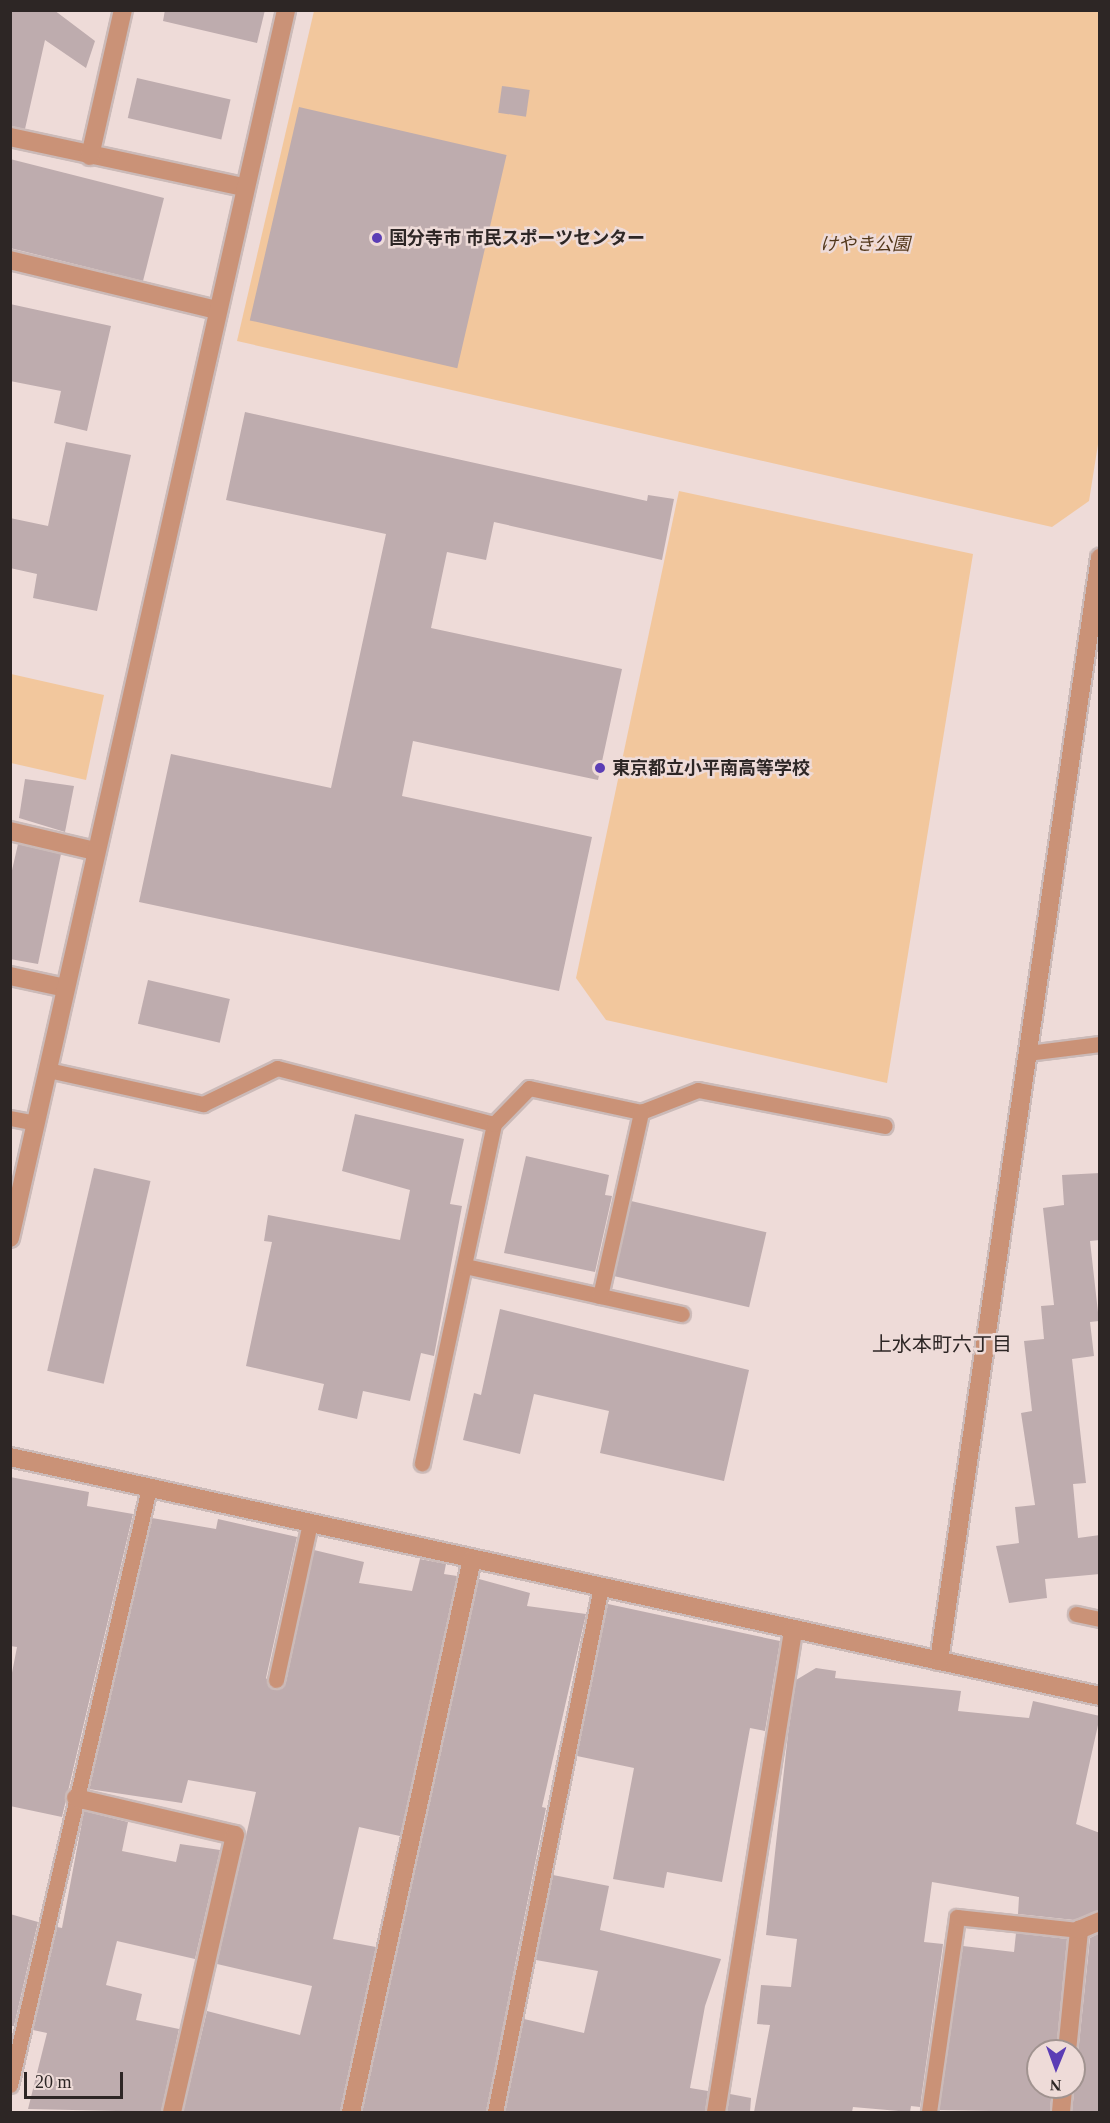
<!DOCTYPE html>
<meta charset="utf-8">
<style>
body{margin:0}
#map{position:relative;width:1110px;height:2123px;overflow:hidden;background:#eedbd8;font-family:"Times New Roman","Noto Sans JP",serif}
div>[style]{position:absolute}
.green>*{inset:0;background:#f2c79d}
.building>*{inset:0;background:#beacae;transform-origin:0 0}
.roads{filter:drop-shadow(2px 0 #cbbab8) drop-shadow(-2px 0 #cbbab8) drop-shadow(0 2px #cbbab8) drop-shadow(0 -2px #cbbab8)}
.lane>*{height:15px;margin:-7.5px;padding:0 7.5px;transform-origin:7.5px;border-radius:7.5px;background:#ca9277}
.street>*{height:18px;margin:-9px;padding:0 9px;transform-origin:9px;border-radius:9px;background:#ca9277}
.dots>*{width:16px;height:16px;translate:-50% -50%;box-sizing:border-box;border:3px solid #eedbd8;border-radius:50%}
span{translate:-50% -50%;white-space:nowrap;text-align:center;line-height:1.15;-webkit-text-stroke:5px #eedbd8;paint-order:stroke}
.poi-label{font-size:18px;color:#2d2625;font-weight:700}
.left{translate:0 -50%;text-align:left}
.park-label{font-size:18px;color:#52371a;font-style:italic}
.neighbourhood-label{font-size:20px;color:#2d2625}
.frame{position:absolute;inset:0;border:12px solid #2d2625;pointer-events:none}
.north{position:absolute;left:1026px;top:2039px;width:60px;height:60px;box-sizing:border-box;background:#eedbd8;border:2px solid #a19390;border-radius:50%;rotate:181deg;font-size:16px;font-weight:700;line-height:24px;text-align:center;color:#2d2625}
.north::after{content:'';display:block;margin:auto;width:21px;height:27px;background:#5b3db5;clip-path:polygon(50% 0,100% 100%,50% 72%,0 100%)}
.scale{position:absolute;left:24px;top:2072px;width:99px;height:27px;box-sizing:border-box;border:3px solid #2d2625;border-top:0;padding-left:8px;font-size:18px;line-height:21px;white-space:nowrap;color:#2d2625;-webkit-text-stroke:4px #eedbd8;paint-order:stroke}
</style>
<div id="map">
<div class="green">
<i style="clip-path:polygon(314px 11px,1099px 11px,1099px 438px,1089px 501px,1052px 527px,237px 341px)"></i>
<i style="clip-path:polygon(679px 491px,973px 554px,887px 1083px,606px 1020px,576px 978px)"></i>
<i style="clip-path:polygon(11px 674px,104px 695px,86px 780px,11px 763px)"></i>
</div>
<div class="building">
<i style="clip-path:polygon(10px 10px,54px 10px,95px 41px,86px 68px,45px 40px,25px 129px,10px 126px)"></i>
<i style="clip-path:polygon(165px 10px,265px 10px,257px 43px,163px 21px)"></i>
<i style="left:137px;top:78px;width:96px;height:41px;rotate:13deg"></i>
<i style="left:502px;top:86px;width:28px;height:27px;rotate:8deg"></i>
<i style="left:299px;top:107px;width:213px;height:219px;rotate:13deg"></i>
<i style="clip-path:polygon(10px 159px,164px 198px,143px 281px,10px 248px)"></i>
<i style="clip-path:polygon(10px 304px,111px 326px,87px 431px,54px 423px,61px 391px,10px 381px)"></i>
<i style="clip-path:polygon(245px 412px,647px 501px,648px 495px,674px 499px,662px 560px,494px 522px,486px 560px,447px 552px,431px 628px,622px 669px,598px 780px,413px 741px,402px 796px,592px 837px,559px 991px,139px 902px,171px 754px,331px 788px,386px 534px,226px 500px)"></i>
<i style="clip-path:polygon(66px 442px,131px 455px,97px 611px,33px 598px,37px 574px,10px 568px,10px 518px,48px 526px)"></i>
<i style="clip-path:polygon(25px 779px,74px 786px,65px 832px,19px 818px)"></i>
<i style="clip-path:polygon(18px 844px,61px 854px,38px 964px,10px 959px,10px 879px)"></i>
<i style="left:148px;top:980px;width:84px;height:45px;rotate:13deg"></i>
<i style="clip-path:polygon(355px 1114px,464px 1139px,450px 1204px,462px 1206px,434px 1356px,421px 1353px,410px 1401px,363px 1391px,357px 1419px,318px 1410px,324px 1384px,246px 1366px,272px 1242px,264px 1241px,268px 1215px,400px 1240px,410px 1190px,342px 1171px)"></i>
<i style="clip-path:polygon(526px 1156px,609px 1175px,605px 1195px,612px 1196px,595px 1272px,504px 1253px)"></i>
<i style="left:94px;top:1168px;width:58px;height:208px;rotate:13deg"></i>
<i style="clip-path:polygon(1100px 1173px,1100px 1240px,1090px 1241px,1099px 1321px,1090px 1322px,1094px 1356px,1072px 1359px,1086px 1483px,1073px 1484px,1078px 1538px,1100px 1535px,1100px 1574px,1045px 1579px,1047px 1598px,1009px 1603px,996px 1546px,1019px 1543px,1015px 1507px,1035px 1505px,1021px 1413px,1032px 1411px,1024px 1341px,1044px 1339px,1041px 1306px,1054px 1305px,1043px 1208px,1064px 1205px,1062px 1175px)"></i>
<i style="left:631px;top:1201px;width:139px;height:77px;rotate:13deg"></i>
<i style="clip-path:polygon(500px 1309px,749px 1370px,724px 1481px,600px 1453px,609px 1411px,534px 1394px,520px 1454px,463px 1440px,474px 1393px,481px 1395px)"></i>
<i style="clip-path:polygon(10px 1477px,89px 1492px,87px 1506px,133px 1514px,62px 1817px,10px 1806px,10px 1683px,17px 1647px,10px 1646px)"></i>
<i style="clip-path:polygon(152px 1518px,216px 1529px,218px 1519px,297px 1537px,266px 1678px,275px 1690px,286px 1682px,314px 1550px,364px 1562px,359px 1583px,412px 1591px,420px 1559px,446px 1564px,444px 1574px,457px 1576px,400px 1836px,359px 1827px,333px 1939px,376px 1947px,340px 2112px,183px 2112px,207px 2011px,300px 2035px,312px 1986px,217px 1964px,256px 1792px,188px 1780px,182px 1803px,89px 1789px)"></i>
<i style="clip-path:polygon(479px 1579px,530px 1593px,527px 1606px,586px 1614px,542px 1807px,546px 1808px,486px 2112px,362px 2112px)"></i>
<i style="clip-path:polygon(608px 1604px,780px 1641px,765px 1731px,750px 1728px,722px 1882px,667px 1872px,664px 1888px,613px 1879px,634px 1768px,577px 1756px)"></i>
<i style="clip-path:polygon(816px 1668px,836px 1671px,835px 1678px,961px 1691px,958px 1711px,1029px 1718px,1033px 1701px,1100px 1716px,1076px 1824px,1100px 1833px,1100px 1910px,1074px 1920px,1018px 1914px,1019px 1897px,932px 1882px,924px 1942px,943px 1944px,920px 2107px,911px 2106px,910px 2112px,853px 2107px,852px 2112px,754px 2112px,770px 2025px,757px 2024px,761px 1985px,791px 1987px,797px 1939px,766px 1935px,788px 1734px,796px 1680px)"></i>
<i style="clip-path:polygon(84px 1811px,128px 1822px,122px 1851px,176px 1862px,180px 1844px,220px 1850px,195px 1959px,117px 1941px,106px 1985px,142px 1994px,136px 2020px,179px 2029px,161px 2112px,28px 2109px,47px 2033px,33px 2030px,57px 1927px,62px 1928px)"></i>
<i style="clip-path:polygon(553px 1875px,609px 1886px,600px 1930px,721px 1959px,705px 2006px,690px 2088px,708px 2091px,705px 2112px,505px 2112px,524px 2019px,584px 2033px,598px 1971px,536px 1960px)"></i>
<i style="clip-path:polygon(10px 1914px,38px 1922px,14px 2026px,10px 2026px)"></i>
<i style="clip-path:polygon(1016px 1933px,1067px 1939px,1056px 2051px,1038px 2051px,1038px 2087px,1052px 2087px,1050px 2112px,939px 2110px,963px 1946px,1014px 1952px)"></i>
<i style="clip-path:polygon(1100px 1933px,1100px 2112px,1072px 2112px,1090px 1938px)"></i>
<i style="clip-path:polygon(730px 2094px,751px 2098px,750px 2112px,727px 2112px)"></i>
</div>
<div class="roads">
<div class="lane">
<i style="left:1028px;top:1053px;width:73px;rotate:-7.1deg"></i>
<i style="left:48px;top:1070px;width:159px;rotate:12.4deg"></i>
<i style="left:203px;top:1104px;width:82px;rotate:-25.9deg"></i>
<i style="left:277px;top:1068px;width:224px;rotate:14.5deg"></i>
<i style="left:494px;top:1124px;width:347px;rotate:102deg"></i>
<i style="left:10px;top:1118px;width:26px;rotate:11deg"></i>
<i style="left:494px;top:1124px;width:50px;rotate:-45.8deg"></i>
<i style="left:529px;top:1088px;width:115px;rotate:12.1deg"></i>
<i style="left:641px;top:1112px;width:61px;rotate:-21.1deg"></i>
<i style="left:698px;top:1090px;width:190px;rotate:10.9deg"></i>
<i style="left:465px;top:1266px;width:222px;rotate:12.5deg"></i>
<i style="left:600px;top:1296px;width:189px;rotate:-77.4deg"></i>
<i style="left:1076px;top:1614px;width:25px;rotate:12deg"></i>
<i style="left:276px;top:1680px;width:161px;rotate:-77.8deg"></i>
<i style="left:10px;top:2085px;width:613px;rotate:-76.89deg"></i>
<i style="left:495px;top:2112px;width:536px;rotate:-78.59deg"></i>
<i style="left:929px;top:2112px;width:197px;rotate:-81.8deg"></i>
<i style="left:957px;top:1917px;width:123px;rotate:6.1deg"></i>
</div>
<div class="street">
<i style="left:10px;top:137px;width:239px;rotate:12.1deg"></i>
<i style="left:90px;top:156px;width:150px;rotate:-77.3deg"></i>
<i style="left:10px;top:260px;width:212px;rotate:13.6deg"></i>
<i style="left:10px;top:831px;width:87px;rotate:13.2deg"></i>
<i style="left:10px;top:976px;width:57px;rotate:12.1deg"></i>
<i style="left:10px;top:1238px;width:1259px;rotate:-77.33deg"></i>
<i style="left:10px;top:1457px;width:1116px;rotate:12.37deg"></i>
<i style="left:939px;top:1661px;width:1115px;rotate:-81.7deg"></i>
<i style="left:76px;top:1798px;width:163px;rotate:13.1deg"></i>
<i style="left:235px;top:1835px;width:284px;rotate:102.8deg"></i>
<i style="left:1067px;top:2051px;width:122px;rotate:-84.3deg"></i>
<i style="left:1079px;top:1930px;width:23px;rotate:-23deg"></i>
<i style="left:351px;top:2112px;width:566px;rotate:-77.66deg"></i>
<i style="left:716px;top:2112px;width:489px;rotate:-80.9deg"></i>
<i style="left:1061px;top:2112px;width:25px;rotate:-85deg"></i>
</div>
</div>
<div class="dots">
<i style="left:377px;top:238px;background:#5b3db5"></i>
<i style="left:600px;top:768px;background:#5b3db5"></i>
</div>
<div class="poi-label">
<span class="left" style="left:389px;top:238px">国分寺市 市民スポーツセンター</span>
<span class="left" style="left:612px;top:768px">東京都立小平南高等学校</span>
</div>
<div class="park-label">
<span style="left:865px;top:244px">けやき公園</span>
</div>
<div class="neighbourhood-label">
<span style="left:942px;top:1344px">上水本町六丁目</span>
</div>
<div class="frame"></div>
<div class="north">N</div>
<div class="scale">20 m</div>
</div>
